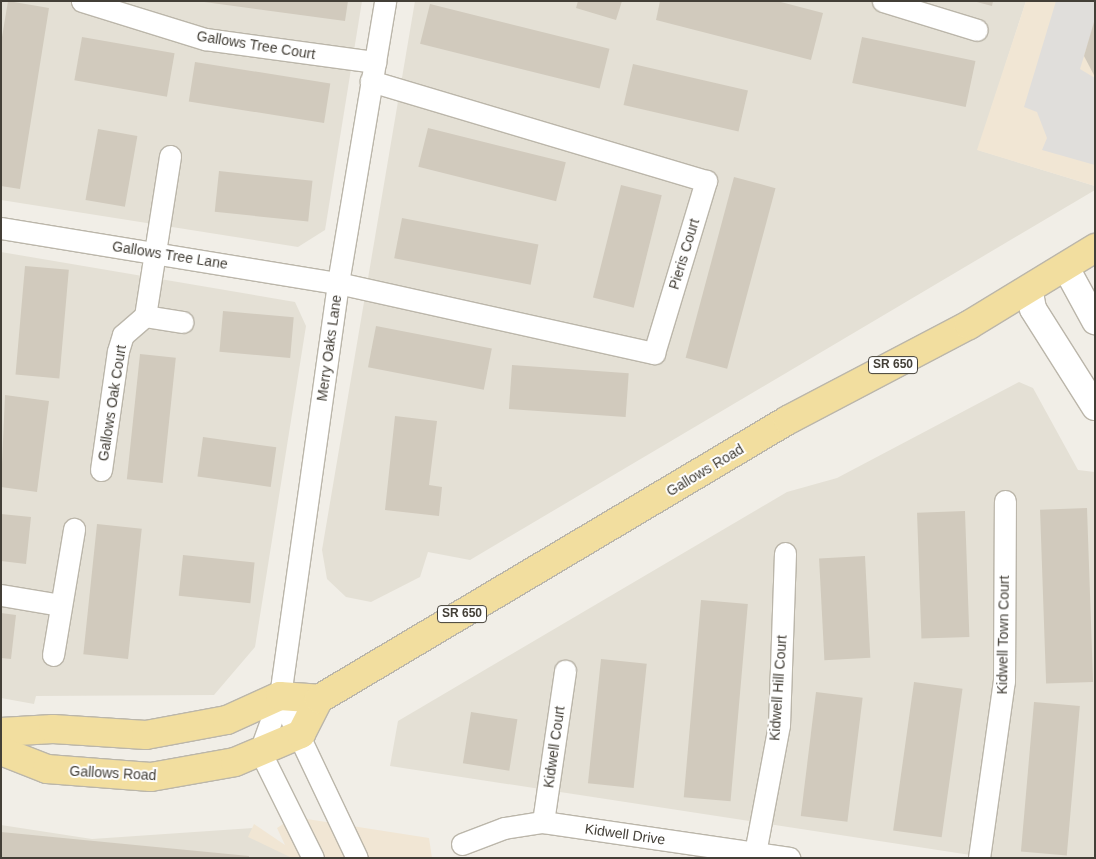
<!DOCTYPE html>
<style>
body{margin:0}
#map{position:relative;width:1096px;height:859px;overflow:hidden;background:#f1eee7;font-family:Arial,sans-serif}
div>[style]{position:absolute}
.residential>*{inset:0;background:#e4e0d5}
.commercial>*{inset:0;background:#f1e6d4}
.parking>*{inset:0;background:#e0dedb}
.building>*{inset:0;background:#d1cabd;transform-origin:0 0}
.roads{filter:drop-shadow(1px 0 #bbb6aa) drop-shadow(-1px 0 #bbb6aa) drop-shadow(0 1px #bbb6aa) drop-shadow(0 -1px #bbb6aa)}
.minor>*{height:21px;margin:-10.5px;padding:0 10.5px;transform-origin:10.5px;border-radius:10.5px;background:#fff}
.tertiary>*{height:26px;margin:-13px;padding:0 13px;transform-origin:13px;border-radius:13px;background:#fff}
.primary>*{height:28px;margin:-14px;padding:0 14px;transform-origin:14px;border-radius:14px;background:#f2de9f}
span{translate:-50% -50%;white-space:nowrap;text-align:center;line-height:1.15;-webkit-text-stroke:4px #fff;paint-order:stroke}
.shield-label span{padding:1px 4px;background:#fff;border:1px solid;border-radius:4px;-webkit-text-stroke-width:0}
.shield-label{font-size:12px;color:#433f37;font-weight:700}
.street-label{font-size:14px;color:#433f37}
.frame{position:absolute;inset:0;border:2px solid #433f37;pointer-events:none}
</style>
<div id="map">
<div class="residential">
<i style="clip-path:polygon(1px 1px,362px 1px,325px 230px,298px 247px,1px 200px)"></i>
<i style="clip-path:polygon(415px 1px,1026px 1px,978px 150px,1095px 186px,1095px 190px,470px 560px,428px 552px,420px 577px,371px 602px,346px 597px,327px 579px,322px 550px)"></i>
<i style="clip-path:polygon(1px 252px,295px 302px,306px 326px,255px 647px,214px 695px,36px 696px,34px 704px,1px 698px)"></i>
<i style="clip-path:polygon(1019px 382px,1033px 388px,1078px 470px,1095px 472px,1095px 858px,990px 858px,390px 766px,398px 721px,787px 492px,837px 478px)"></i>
<i style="clip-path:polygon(1px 825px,92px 839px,253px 828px,292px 858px,1px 858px)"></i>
</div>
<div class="commercial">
<i style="clip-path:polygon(1026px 1px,1095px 1px,1095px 186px,977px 150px)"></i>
<i style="clip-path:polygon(294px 817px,429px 838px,432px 858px,292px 858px,248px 837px,254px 824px,285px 845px,277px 828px)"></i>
</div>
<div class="parking">
<i style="clip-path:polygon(1056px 1px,1095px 1px,1095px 21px,1080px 69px,1095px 78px,1095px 165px,1042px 150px,1047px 138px,1037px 112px,1024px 107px)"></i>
</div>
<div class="building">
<i style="clip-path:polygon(8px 1px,49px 8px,20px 189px,1px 186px,1px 43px)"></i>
<i style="clip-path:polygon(197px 1px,348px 1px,345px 21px)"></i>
<i style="clip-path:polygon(578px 1px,622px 1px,616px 20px,576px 8px)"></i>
<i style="clip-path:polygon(660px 1px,777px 1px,823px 13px,811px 60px,656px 20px)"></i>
<i style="clip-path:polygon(973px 1px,993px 1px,992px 6px)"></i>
<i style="left:430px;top:4px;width:185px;height:41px;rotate:14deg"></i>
<i style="clip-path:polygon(1094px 22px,1095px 22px,1095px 77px,1084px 56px)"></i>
<i style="left:82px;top:37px;width:94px;height:44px;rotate:10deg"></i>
<i style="left:862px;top:37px;width:116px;height:47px;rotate:12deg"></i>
<i style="left:195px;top:62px;width:137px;height:40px;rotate:9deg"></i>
<i style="left:633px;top:64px;width:118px;height:42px;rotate:13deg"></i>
<i style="left:428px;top:128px;width:142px;height:40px;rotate:14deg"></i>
<i style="left:98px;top:129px;width:40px;height:72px;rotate:10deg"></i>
<i style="left:219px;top:171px;width:94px;height:41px;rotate:6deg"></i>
<i style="left:734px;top:177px;width:43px;height:187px;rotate:15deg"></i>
<i style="left:621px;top:185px;width:42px;height:116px;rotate:14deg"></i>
<i style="left:402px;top:218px;width:139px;height:41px;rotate:11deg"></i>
<i style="left:25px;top:266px;width:44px;height:109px;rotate:5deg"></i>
<i style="left:223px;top:311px;width:71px;height:41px;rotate:5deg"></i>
<i style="left:376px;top:326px;width:118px;height:42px;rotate:11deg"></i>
<i style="left:140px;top:354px;width:36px;height:126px;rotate:6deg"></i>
<i style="left:512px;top:365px;width:117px;height:44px;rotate:4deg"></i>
<i style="clip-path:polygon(5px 395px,49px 401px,37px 492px,1px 487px)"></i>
<i style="clip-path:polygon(395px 416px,437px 421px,429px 485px,442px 487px,439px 516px,385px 510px)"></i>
<i style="left:203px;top:437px;width:74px;height:40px;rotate:8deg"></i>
<i style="left:1087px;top:508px;width:174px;height:47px;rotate:88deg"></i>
<i style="left:965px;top:511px;width:126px;height:48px;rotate:88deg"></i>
<i style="clip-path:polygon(1px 514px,31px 517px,26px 564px,1px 561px)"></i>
<i style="left:97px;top:524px;width:45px;height:131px;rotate:6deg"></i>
<i style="left:183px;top:555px;width:72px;height:41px;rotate:6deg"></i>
<i style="left:865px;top:556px;width:102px;height:46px;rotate:87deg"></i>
<i style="left:701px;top:600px;width:47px;height:198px;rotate:5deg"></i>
<i style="clip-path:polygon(1px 613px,16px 615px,11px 659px,1px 658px)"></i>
<i style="left:601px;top:659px;width:46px;height:125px;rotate:6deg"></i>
<i style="left:914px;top:682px;width:49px;height:150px;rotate:8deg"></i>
<i style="left:816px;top:692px;width:47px;height:125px;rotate:7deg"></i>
<i style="left:1034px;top:702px;width:46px;height:150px;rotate:5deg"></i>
<i style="left:471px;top:712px;width:47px;height:52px;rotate:9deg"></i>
<i style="clip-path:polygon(1px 832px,249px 856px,249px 858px,1px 858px)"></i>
</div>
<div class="roads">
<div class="minor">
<i style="left:82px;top:1px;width:129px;rotate:17.2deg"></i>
<i style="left:205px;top:39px;width:172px;rotate:7.7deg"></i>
<i style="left:883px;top:1px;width:98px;rotate:17.1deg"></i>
<i style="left:1px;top:228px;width:341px;rotate:9.3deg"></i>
<i style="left:338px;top:283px;width:324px;rotate:12.5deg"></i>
<i style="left:654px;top:353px;width:180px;rotate:-73.2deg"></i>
<i style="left:706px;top:181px;width:350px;rotate:-163.4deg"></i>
<i style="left:145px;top:316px;width:38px;rotate:9deg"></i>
<i style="left:101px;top:470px;width:120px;rotate:-81.9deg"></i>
<i style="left:118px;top:351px;width:17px;rotate:-73deg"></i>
<i style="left:123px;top:335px;width:29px;rotate:-41deg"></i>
<i style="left:145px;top:316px;width:162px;rotate:-81.1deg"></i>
<i style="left:1px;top:595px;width:61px;rotate:9.5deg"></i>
<i style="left:53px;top:655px;width:128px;rotate:-80.5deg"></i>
<i style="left:280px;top:696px;width:179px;rotate:64.6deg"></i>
<i style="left:543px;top:822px;width:153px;rotate:-81.7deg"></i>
<i style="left:462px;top:844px;width:45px;rotate:-20.9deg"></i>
<i style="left:504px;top:828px;width:39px;rotate:-9deg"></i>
<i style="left:543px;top:822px;width:249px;rotate:8.3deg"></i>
<i style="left:755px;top:853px;width:130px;rotate:-79.4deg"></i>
<i style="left:779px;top:725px;width:172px;rotate:-88deg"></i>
<i style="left:313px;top:858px;width:119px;rotate:-116.4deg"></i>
<i style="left:260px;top:751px;width:59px;rotate:-70deg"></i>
<i style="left:280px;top:696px;width:417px;rotate:-82deg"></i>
<i style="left:338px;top:283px;width:286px;rotate:-80.5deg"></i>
<i style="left:979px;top:858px;width:179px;rotate:-82deg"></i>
<i style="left:1004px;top:681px;width:180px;rotate:-89.7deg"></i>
</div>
<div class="tertiary">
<i style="left:1065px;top:266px;width:63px;rotate:61.4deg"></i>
<i style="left:1029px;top:288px;width:21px;rotate:79deg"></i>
<i style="left:1033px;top:309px;width:116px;rotate:57.7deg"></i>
</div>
<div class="primary">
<i style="left:1px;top:732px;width:52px;rotate:-3.3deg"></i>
<i style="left:53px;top:729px;width:93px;rotate:3.7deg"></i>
<i style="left:146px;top:735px;width:82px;rotate:-10.5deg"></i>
<i style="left:227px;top:720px;width:58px;rotate:-24.4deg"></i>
<i style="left:280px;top:696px;width:39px;rotate:4deg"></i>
<i style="left:1px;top:751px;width:49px;rotate:21.4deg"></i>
<i style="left:47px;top:769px;width:104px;rotate:4.4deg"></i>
<i style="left:151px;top:777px;width:85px;rotate:-10.1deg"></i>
<i style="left:235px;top:762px;width:72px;rotate:-23deg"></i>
<i style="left:301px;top:734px;width:39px;rotate:-63deg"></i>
<i style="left:319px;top:699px;width:546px;rotate:-30.75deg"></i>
<i style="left:788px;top:420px;width:204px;rotate:-27.7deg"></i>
<i style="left:969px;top:325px;width:148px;rotate:-31.4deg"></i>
</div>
</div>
<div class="shield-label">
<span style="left:893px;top:365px">SR 650</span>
<span style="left:462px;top:614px">SR 650</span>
</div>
<div class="street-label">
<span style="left:256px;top:45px;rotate:9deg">Gallows Tree Court</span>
<span style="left:684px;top:254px;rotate:-73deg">Pieris Court</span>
<span style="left:170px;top:255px;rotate:9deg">Gallows Tree Lane</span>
<span style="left:329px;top:348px;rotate:-82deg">Merry Oaks Lane</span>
<span style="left:112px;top:403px;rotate:-81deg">Gallows Oak Court</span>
<span style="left:705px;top:470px;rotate:-31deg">Gallows Road</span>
<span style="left:1003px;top:635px;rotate:-89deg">Kidwell Town Court</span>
<span style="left:778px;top:688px;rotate:-86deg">Kidwell Hill Court</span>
<span style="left:554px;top:747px;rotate:-82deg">Kidwell Court</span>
<span style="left:113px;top:773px;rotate:3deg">Gallows Road</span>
<span style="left:625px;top:834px;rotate:8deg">Kidwell Drive</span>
</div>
<div class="frame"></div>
</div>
